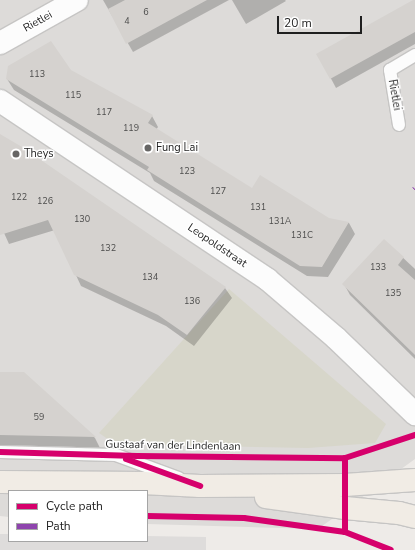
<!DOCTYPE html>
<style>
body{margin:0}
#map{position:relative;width:415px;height:550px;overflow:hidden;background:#eeebe8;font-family:"Nunito Sans",sans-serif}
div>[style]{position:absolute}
.residential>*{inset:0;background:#dddbd9}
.construction>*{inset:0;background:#d7d6ca}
.parking>*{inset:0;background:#dedcdb}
.shadow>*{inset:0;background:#0003}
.building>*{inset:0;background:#d5d2cf}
.roads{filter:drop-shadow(1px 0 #c6c5c4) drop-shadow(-1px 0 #c6c5c4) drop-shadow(0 1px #c6c5c4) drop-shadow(0 -1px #c6c5c4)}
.lane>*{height:12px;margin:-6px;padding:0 6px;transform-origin:6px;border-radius:6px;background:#fcfcfc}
.street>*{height:22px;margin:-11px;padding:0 11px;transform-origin:11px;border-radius:11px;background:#fcfcfc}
.primary>*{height:22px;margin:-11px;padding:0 11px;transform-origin:11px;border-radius:11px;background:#f1ece5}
.quiet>*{height:5px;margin-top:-2.5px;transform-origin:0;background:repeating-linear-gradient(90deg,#8e44ad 0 10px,transparent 0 15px)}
.cycleway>*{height:6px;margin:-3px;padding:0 3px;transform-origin:3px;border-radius:3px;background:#d6006c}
.dots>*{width:11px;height:11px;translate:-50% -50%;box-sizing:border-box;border:2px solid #fff;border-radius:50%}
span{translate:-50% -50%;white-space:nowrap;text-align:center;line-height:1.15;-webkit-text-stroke:3px #fff;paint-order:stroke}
.number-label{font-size:9px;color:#4c4c4b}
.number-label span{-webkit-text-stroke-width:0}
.street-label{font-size:11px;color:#1f1f1f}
.poi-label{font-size:11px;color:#1f1f1f}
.left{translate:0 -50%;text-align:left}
.legend{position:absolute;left:8px;top:490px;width:140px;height:52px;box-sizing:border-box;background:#fff;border:1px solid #a5a5a5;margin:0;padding:5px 7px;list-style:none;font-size:12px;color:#1f1f1f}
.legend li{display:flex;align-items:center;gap:8px;height:20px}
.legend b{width:20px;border:1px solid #a5a5a5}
.scale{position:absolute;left:277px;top:16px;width:85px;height:18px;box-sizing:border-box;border:2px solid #1f1f1f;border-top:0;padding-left:5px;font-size:12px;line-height:14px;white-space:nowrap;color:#1f1f1f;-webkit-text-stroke:3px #fff;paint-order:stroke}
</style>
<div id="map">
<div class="residential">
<i style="clip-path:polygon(0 0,415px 0,415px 459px,318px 529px,147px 524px,147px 491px,9px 491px,9px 517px,0 516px)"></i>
</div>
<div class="construction">
<i style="clip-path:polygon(229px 289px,386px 424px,375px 443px,308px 448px,115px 444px,99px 433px)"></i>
</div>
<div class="parking">
<i style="clip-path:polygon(0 534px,9px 534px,9px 541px,147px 541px,147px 536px,206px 537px,206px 550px,0 550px)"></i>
</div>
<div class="shadow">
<i style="clip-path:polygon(103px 0,229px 0,133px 52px)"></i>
<i style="clip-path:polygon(232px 0,285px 0,286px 1px,246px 24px)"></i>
<i style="clip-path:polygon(415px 0,415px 44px,336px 88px,318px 54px)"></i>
<i style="clip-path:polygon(71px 71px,152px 116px,158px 127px,156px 130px,253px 190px,329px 219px,349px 223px,355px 234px,328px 277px,307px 276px,154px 181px,150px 173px,14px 90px,7px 79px)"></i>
<i style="clip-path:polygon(0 136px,225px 288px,232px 298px,194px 346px,166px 326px,81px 286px,55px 230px,9px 244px,0 224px)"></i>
<i style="clip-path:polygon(384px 240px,415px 269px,415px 359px,350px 295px,344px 284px)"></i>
<i style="clip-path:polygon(0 373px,24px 373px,95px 438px,100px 448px,0 446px)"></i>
</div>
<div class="building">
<i style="clip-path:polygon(125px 0,207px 0,126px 44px,108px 9px)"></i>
<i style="clip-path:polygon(413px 0,415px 0,415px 32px,330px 79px,316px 54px)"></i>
<i style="clip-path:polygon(51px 41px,71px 70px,153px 115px,148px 123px,252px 188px,260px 175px,329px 218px,349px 222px,322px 267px,300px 266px,147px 170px,149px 167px,6px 79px,8px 66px)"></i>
<i style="clip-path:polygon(0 134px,22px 147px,226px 287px,187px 335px,158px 315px,74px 275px,48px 220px,0 235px)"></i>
<i style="clip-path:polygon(384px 239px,404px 257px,398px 265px,415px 280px,415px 355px,342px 284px)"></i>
<i style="clip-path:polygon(0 372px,24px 372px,96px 437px,0 435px)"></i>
</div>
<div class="roads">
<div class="lane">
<i style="left:399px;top:125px;width:56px;rotate:-99.3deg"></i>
<i style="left:390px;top:70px;width:29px;rotate:-31deg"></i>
<i style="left:0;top:452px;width:116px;rotate:1.5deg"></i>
<i style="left:116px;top:455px;width:67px;rotate:20.1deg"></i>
</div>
<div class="street">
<i style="left:0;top:43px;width:88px;rotate:-29.2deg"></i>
<i style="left:0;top:101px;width:321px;rotate:33.7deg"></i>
<i style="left:267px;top:279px;width:91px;rotate:40.5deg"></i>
<i style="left:336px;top:338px;width:110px;rotate:43.9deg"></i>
</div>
<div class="primary">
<i style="left:0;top:482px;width:143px;rotate:0.4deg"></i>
<i style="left:143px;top:483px;width:57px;rotate:3deg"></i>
<i style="left:200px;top:486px;width:145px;rotate:-0.4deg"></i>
<i style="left:345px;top:485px;width:70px;rotate:-4.1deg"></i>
<i style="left:266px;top:497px;width:80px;rotate:7.9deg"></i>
<i style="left:345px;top:508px;width:54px;rotate:5.3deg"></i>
<i style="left:399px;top:513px;width:16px;rotate:14deg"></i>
</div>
</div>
<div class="quiet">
<i style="left:414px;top:189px;width:1px;rotate:-45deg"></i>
</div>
<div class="cycleway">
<i style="left:0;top:452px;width:137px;rotate:1.7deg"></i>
<i style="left:137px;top:456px;width:208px;rotate:0.6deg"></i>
<i style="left:345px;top:458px;width:74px;rotate:-18.2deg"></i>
<i style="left:126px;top:459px;width:79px;rotate:20deg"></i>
<i style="left:147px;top:516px;width:97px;rotate:1.2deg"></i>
<i style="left:244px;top:518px;width:102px;rotate:7.9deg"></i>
<i style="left:345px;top:532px;width:49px;rotate:21.4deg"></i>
<i style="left:345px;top:532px;width:74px;rotate:-90deg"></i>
</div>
<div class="dots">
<i style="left:148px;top:148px;background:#676665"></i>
<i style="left:16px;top:154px;background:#676665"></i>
</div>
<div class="number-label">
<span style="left:146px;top:12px">6</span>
<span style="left:127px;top:21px">4</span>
<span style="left:37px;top:74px">113</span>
<span style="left:73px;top:95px">115</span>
<span style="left:104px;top:112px">117</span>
<span style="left:131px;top:128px">119</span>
<span style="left:187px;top:171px">123</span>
<span style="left:218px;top:191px">127</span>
<span style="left:19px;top:197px">122</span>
<span style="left:45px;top:201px">126</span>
<span style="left:258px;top:207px">131</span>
<span style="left:82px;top:219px">130</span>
<span style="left:280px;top:221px">131A</span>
<span style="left:302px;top:235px">131C</span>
<span style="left:108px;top:248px">132</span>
<span style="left:378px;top:267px">133</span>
<span style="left:150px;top:277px">134</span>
<span style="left:393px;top:293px">135</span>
<span style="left:192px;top:301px">136</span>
<span style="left:39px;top:417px">59</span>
</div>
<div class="street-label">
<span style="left:38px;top:22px;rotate:-29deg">Rietlei</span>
<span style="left:394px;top:95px;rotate:80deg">Rietlei</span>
<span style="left:217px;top:246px;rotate:34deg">Leopoldstraat</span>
<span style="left:173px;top:446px;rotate:1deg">Gustaaf van der Lindenlaan</span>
</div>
<div class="poi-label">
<span class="left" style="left:156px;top:148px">Fung Lai</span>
<span class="left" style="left:24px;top:154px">Theys</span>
</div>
<ul class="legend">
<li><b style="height:5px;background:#d6006c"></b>Cycle path</li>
<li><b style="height:5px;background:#8e44ad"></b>Path</li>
</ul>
<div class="scale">20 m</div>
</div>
